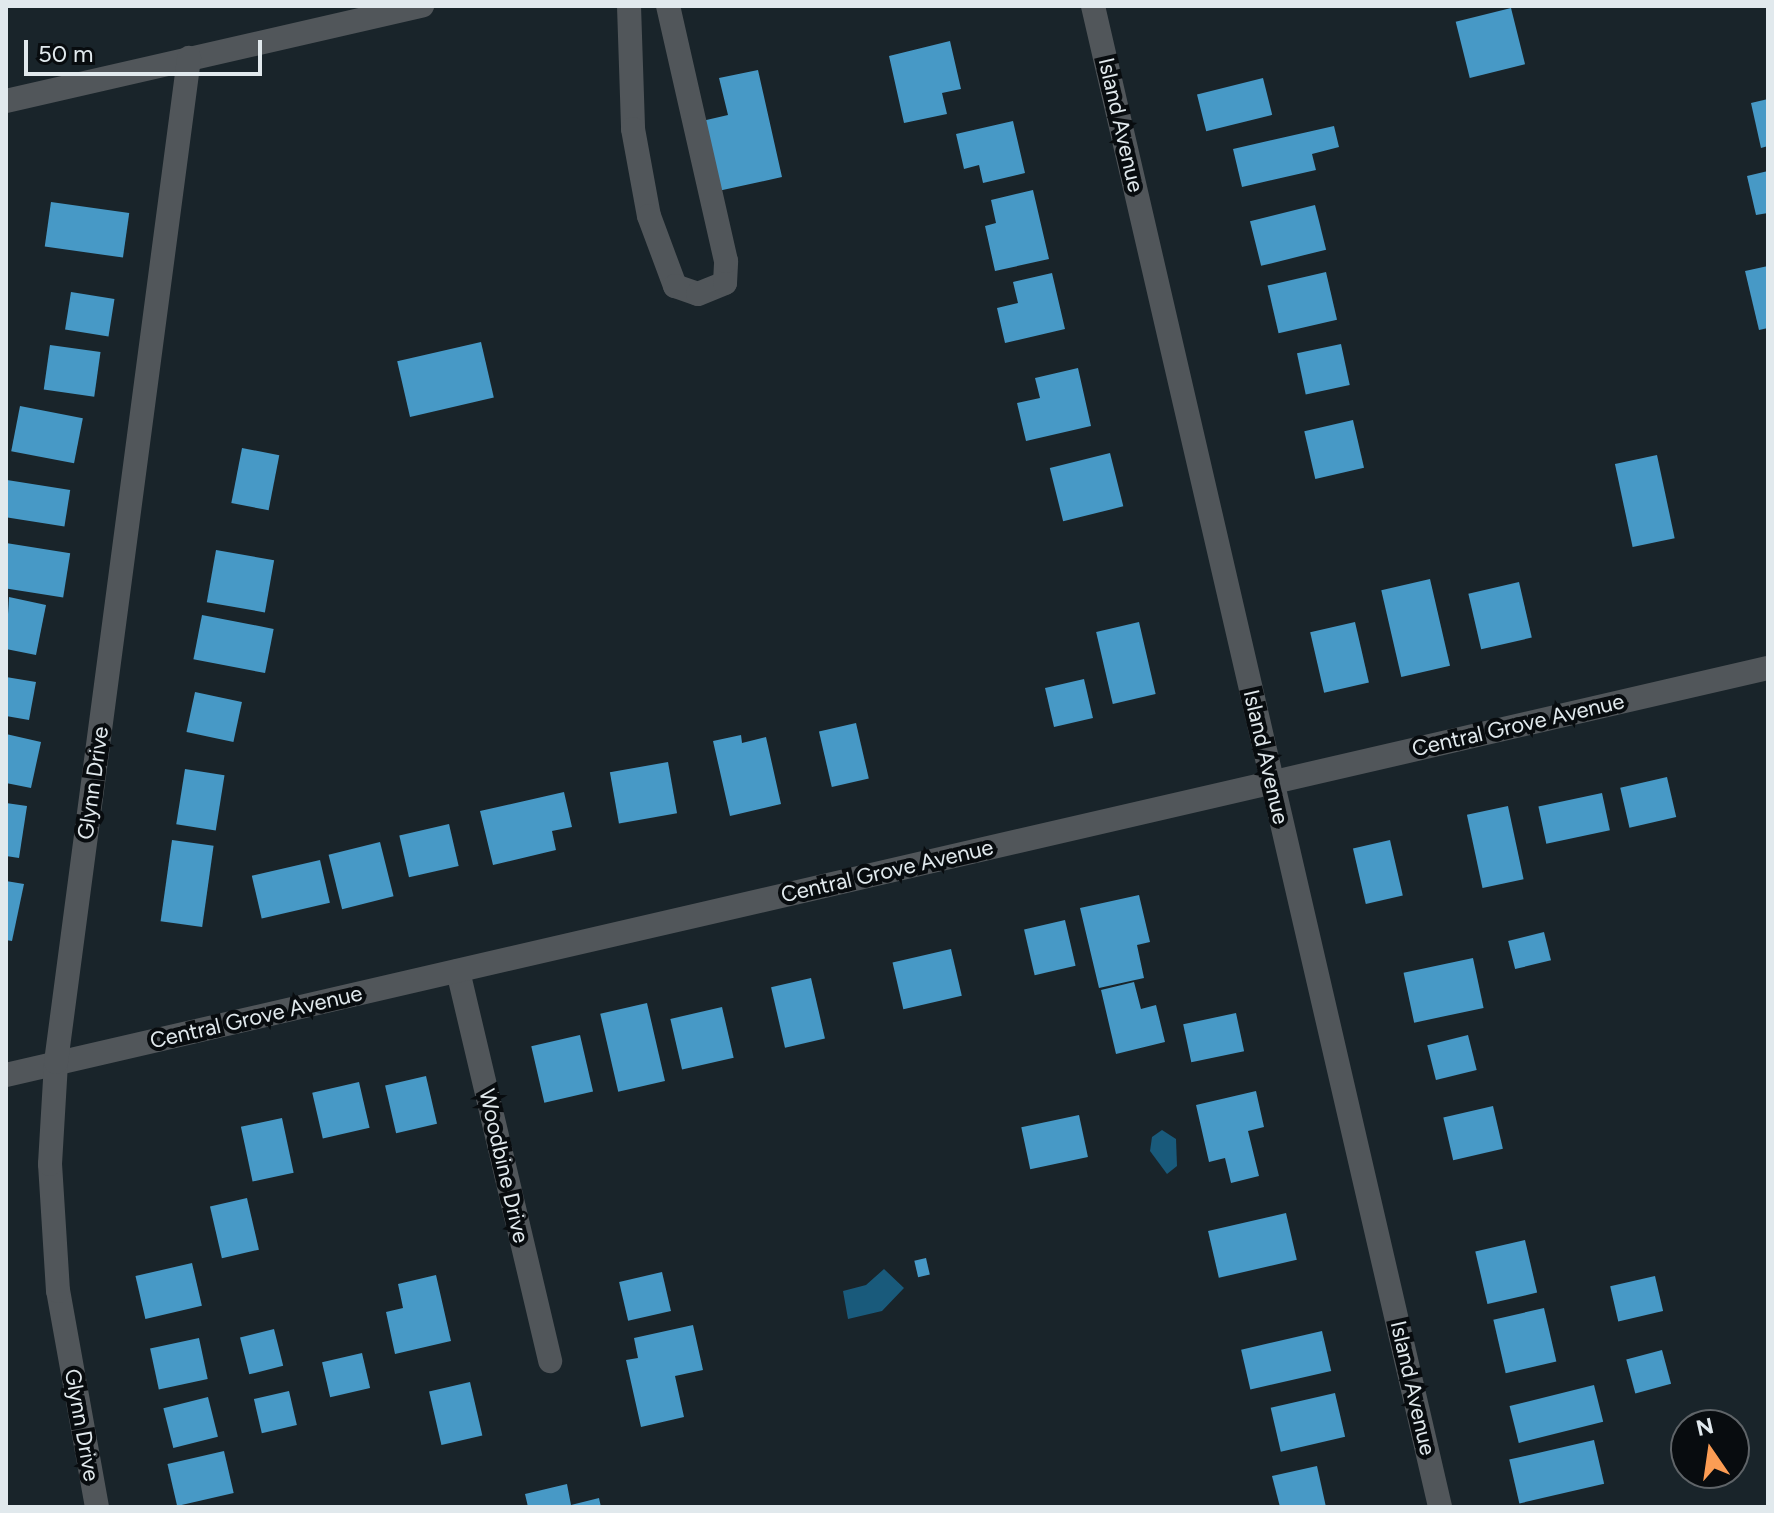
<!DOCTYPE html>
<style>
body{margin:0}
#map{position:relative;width:1774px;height:1513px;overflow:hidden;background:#19242a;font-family:Figtree,sans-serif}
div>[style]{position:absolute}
.water>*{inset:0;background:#195a7b}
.building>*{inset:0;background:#4799c6;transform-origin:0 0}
.minor>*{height:24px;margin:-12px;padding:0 12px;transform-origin:12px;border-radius:12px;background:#51565a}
span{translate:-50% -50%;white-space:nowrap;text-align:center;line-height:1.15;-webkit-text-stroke:8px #080c0f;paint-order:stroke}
.street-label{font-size:22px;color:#e1e9ed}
.frame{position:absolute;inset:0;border:8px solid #e1e9ed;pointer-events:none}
.north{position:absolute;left:1670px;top:1409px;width:80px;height:80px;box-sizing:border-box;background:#080c0f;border:2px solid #5f6468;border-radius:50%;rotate:347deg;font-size:22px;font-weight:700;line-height:32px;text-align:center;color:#e1e9ed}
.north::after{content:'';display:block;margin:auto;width:28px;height:36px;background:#fc9d54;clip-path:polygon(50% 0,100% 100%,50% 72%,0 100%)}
.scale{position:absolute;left:24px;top:40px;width:238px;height:36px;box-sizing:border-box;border:4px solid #e1e9ed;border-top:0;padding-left:10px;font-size:24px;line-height:28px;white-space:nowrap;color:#e1e9ed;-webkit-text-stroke:6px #080c0f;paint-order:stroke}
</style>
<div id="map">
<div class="water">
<i style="clip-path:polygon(1162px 1130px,1176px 1139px,1177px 1166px,1167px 1174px,1150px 1151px,1152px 1137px)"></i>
<i style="clip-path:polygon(884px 1269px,904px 1288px,882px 1311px,848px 1319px,843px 1291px,866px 1285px)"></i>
</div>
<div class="building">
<i style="left:1511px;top:8px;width:58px;height:57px;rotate:76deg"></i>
<i style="clip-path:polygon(950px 41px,961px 89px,942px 93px,947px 114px,904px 123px,889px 56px)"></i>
<i style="clip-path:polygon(758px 70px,782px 177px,718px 191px,702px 121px,728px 115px,719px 78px)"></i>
<i style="left:1263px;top:78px;width:38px;height:68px;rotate:76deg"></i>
<i style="clip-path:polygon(1768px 99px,1768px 146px,1761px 148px,1751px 103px)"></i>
<i style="clip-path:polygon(1013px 121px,1025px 173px,983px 183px,979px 165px,964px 169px,956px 134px)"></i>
<i style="clip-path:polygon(1334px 126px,1339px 147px,1312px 154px,1316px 170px,1242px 187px,1233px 149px)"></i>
<i style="clip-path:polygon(1768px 171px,1768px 213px,1756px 215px,1747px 176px)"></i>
<i style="clip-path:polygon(1033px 190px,1049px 259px,995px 271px,985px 226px,996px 223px,991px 200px)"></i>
<i style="left:51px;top:202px;width:79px;height:45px;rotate:8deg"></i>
<i style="left:1315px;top:205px;width:46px;height:67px;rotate:76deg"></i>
<i style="clip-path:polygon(1768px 266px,1768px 328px,1759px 330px,1745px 271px)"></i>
<i style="left:1326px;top:272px;width:49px;height:60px;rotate:77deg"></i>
<i style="clip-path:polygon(1052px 273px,1065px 329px,1005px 343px,997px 308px,1018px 303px,1013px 282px)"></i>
<i style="left:71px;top:292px;width:44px;height:38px;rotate:9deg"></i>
<i style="left:481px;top:342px;width:57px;height:86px;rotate:77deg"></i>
<i style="left:1341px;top:344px;width:42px;height:45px;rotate:78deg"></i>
<i style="left:50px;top:345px;width:51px;height:45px;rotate:8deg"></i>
<i style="clip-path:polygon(1078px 368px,1091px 426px,1026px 441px,1017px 403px,1040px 398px,1035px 378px)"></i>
<i style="left:20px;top:406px;width:64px;height:46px;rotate:11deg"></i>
<i style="left:1353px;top:420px;width:49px;height:50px;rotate:77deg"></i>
<i style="left:242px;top:448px;width:38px;height:56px;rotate:11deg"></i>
<i style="left:1110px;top:453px;width:55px;height:62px;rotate:76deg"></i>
<i style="left:1657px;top:455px;width:85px;height:43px;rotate:78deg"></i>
<i style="left:7px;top:480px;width:64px;height:37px;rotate:9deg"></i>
<i style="left:6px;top:543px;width:65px;height:45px;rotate:9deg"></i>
<i style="left:216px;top:550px;width:59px;height:53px;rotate:10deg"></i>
<i style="left:1430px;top:579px;width:89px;height:50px;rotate:77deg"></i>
<i style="left:1519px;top:582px;width:57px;height:52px;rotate:77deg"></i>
<i style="clip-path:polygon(9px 597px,46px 605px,36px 655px,6px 649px)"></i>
<i style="left:202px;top:615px;width:73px;height:45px;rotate:11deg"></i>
<i style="left:1139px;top:622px;width:74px;height:44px;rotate:77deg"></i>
<i style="left:1355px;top:622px;width:62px;height:46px;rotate:77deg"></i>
<i style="clip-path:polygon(6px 677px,36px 682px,29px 720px,6px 716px)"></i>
<i style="left:1084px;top:679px;width:40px;height:40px;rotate:77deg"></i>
<i style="left:195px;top:692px;width:48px;height:41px;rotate:12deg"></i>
<i style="left:856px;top:723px;width:57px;height:38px;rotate:77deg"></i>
<i style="clip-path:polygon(6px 734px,41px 742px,31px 788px,6px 783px)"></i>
<i style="clip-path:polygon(741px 735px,742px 743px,766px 737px,781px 804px,730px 816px,713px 741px)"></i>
<i style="left:668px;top:762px;width:52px;height:59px;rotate:80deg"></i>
<i style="left:185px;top:769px;width:40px;height:56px;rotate:9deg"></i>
<i style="left:1667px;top:777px;width:41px;height:48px;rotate:77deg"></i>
<i style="clip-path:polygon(564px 792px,572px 827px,552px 831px,556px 850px,493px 865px,480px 811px)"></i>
<i style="left:1602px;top:793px;width:38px;height:65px;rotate:78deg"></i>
<i style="clip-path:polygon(6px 803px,27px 806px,19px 858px,6px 856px)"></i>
<i style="left:1508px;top:806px;width:75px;height:42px;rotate:78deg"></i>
<i style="left:449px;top:824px;width:43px;height:51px;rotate:77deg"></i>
<i style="left:172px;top:840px;width:42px;height:82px;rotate:8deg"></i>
<i style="left:1390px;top:840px;width:57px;height:38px;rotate:77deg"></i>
<i style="left:380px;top:842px;width:56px;height:53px;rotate:76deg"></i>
<i style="left:320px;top:860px;width:44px;height:70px;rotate:77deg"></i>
<i style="clip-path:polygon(6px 881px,24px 884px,12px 941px,6px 940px)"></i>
<i style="clip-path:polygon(1139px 895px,1150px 942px,1137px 945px,1144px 978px,1099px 988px,1080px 908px)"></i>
<i style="left:1065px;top:920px;width:47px;height:42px;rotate:77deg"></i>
<i style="left:1544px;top:932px;width:29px;height:37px;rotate:76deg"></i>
<i style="left:951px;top:949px;width:48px;height:60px;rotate:77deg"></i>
<i style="left:1473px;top:958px;width:51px;height:71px;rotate:78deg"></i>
<i style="left:811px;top:978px;width:62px;height:41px;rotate:77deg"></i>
<i style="clip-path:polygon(1134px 982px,1141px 1009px,1156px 1005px,1165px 1042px,1116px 1054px,1101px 990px)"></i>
<i style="left:647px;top:1003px;width:80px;height:48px;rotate:77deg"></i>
<i style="left:722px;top:1007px;width:52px;height:53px;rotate:77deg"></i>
<i style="left:1236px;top:1013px;width:39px;height:54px;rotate:78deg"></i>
<i style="left:580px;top:1035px;width:58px;height:50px;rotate:77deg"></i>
<i style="left:1468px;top:1035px;width:36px;height:42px;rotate:76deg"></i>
<i style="left:426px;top:1076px;width:49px;height:42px;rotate:77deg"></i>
<i style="left:359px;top:1082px;width:47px;height:48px;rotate:77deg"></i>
<i style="clip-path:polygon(1256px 1091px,1264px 1127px,1248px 1131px,1259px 1176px,1231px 1183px,1225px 1158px,1209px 1162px,1196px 1105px)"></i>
<i style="left:1493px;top:1106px;width:44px;height:51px;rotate:77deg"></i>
<i style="left:1079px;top:1115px;width:43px;height:59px;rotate:78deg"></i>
<i style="left:282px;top:1118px;width:56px;height:42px;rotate:78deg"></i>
<i style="left:247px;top:1198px;width:53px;height:38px;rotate:77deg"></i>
<i style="left:1286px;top:1213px;width:48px;height:80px;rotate:77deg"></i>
<i style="left:1525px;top:1240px;width:54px;height:51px;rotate:77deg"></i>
<i style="left:926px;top:1258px;width:17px;height:12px;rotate:77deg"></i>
<i style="left:192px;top:1263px;width:44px;height:58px;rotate:77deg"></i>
<i style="left:662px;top:1272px;width:40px;height:44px;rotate:77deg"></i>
<i style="clip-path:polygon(436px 1275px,451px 1341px,395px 1354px,386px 1312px,403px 1308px,398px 1284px)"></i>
<i style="left:1655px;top:1276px;width:36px;height:46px;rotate:77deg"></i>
<i style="left:1544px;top:1308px;width:55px;height:52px;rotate:77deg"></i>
<i style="clip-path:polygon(693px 1325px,703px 1370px,675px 1376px,684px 1417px,641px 1427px,626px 1360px,638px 1358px,634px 1338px)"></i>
<i style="left:274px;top:1329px;width:38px;height:35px;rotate:76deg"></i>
<i style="left:1322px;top:1331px;width:41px;height:83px;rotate:77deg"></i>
<i style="left:199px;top:1338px;width:42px;height:50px;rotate:78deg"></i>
<i style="left:1662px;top:1350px;width:35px;height:37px;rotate:75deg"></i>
<i style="left:362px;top:1353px;width:36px;height:41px;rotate:77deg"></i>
<i style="left:470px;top:1382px;width:55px;height:42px;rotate:77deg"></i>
<i style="left:1594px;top:1385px;width:38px;height:87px;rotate:76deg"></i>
<i style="left:289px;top:1391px;width:35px;height:36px;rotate:77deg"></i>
<i style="left:1335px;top:1393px;width:45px;height:66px;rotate:77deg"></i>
<i style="left:208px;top:1397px;width:41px;height:46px;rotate:76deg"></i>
<i style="left:1594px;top:1440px;width:45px;height:87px;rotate:77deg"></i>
<i style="left:224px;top:1451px;width:43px;height:58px;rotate:77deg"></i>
<i style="clip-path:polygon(1317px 1466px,1326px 1507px,1280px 1507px,1272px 1476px)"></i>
<i style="clip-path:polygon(567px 1484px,571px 1505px,599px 1498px,601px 1507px,528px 1507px,525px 1494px)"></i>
</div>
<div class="minor">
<i style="left:629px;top:6px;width:123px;rotate:88.1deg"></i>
<i style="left:633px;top:129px;width:88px;rotate:79.6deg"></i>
<i style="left:649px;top:216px;width:75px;rotate:69.6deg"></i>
<i style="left:675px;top:286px;width:24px;rotate:19deg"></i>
<i style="left:698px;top:294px;width:29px;rotate:-22deg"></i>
<i style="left:725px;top:283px;width:22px;rotate:-87deg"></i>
<i style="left:726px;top:261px;width:262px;rotate:-102.8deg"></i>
<i style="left:1093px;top:6px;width:1541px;rotate:76.98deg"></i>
<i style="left:6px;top:101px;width:427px;rotate:-12.9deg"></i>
<i style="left:458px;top:971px;width:401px;rotate:76.7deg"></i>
<i style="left:6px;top:1075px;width:1808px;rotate:-13.01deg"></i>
<i style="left:97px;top:1507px;width:219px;rotate:-100.2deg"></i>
<i style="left:58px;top:1291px;width:127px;rotate:-93.6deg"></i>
<i style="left:50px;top:1164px;width:102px;rotate:-86.6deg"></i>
<i style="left:56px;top:1062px;width:1013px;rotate:-82.45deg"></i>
</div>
<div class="street-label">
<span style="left:1121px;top:125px;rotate:77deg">Island Avenue</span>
<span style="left:1518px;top:725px;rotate:-13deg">Central Grove Avenue</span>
<span style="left:1266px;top:757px;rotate:77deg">Island Avenue</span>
<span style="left:93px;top:783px;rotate:-82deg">Glynn Drive</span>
<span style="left:887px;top:871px;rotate:-13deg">Central Grove Avenue</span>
<span style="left:256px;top:1017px;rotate:-13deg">Central Grove Avenue</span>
<span style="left:504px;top:1166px;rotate:77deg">Woodbine Drive</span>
<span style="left:1413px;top:1388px;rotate:77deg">Island Avenue</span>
<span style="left:82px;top:1425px;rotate:80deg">Glynn Drive</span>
</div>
<div class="frame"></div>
<div class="north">N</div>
<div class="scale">50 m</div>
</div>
